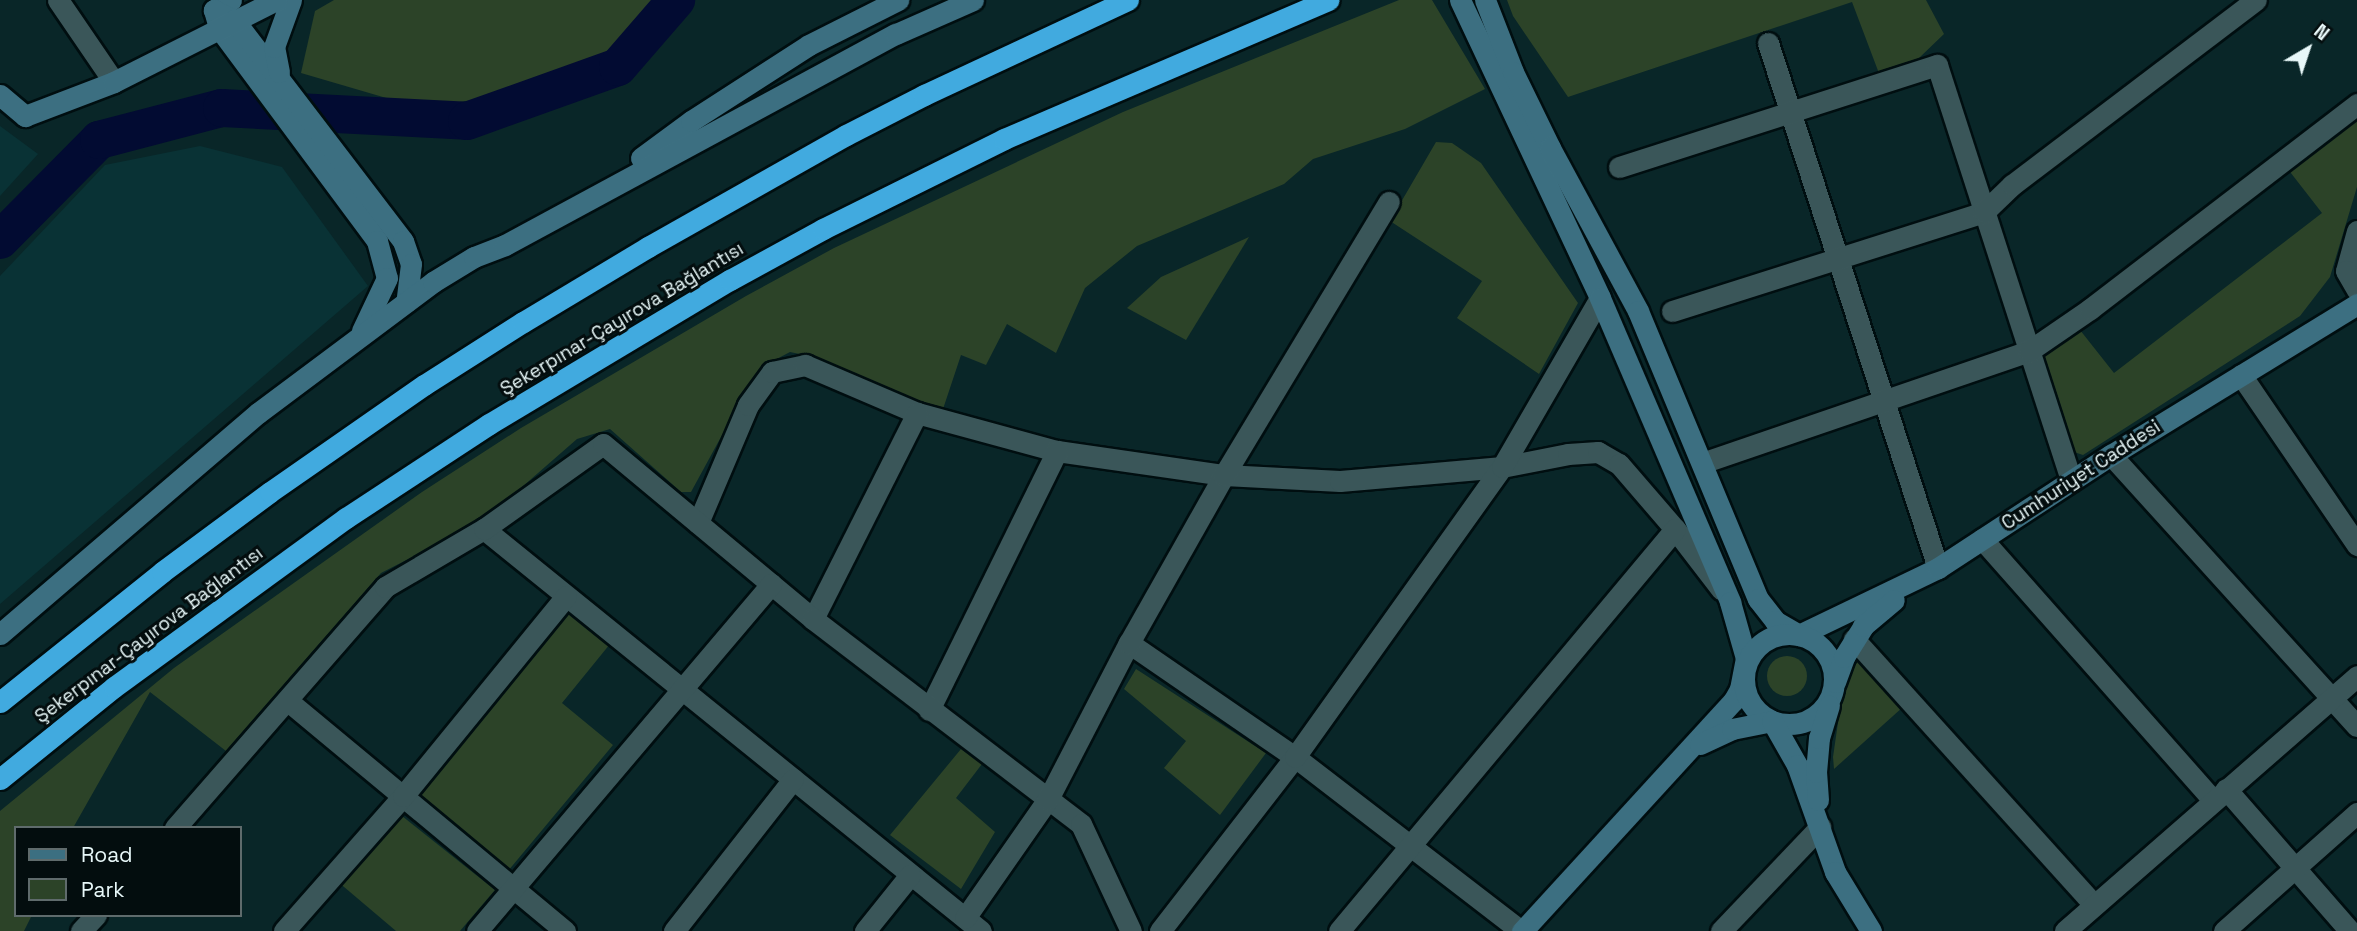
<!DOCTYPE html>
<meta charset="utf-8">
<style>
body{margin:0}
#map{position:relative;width:2357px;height:931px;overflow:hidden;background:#092628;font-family:"Space Grotesk",sans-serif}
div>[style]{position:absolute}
.built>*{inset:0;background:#093235}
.green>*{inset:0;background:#2c4328}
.round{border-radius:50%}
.river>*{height:38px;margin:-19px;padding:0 19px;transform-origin:19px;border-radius:19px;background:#020b32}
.roads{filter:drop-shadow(2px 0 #000e10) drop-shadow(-2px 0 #000e10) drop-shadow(0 2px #000e10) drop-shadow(0 -2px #000e10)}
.street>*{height:21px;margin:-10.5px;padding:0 10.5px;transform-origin:10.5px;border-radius:10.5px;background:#3a5659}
.secondary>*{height:21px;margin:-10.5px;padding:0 10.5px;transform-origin:10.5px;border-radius:10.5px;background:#3c6f81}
.secondary>.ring{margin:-10.5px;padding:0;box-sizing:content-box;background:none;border:21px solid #3c6f81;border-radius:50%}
.highway>*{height:21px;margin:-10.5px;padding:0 10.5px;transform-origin:10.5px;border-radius:10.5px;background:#41aadf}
span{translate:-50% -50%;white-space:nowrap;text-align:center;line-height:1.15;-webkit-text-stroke:6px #030d0e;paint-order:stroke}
.street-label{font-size:19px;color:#e8f8f9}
.legend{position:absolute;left:14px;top:826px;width:228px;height:91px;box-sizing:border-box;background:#030d0e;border:2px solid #5f6b6c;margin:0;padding:9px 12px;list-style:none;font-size:21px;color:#e8f8f9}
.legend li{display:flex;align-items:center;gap:14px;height:35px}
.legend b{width:35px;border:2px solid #5f6b6c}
.north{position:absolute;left:2273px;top:14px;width:70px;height:70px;-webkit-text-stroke:5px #030d0e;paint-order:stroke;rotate:39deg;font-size:19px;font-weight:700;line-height:28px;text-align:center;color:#e8f8f9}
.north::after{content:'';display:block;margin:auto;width:24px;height:32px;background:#e8f8f9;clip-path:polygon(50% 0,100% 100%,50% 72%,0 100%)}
</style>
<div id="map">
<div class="built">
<i style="clip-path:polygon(0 126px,38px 154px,0 196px)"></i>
<i style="clip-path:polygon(200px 146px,282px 167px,368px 286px,0 604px,0 276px,105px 165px)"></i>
</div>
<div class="green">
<i style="clip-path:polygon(334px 0,655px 0,609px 54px,509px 96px,417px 107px,301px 73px,315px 11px)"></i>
<i style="clip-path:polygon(1399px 0,1432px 0,1485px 89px,1405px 129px,1313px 159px,1284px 184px,1137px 246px,1085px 288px,1056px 353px,1007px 324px,986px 365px,961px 355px,942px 412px,809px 356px,790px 352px,771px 362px,751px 382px,691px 492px,681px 492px,610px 429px,577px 439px,483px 521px,381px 573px,226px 751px,150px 692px,73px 828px,16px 828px,16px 915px,32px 915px,24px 931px,0 931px,0 811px,174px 668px,422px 492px,521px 428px,746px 296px,834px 248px,1123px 112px)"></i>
<i style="clip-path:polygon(1507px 0,1926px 0,1944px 34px,1918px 59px,1880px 76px,1852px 2px,1568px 97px,1513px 16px)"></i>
<i style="clip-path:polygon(2353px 116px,2357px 118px,2357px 187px,2330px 277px,2300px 316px,2083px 455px,2071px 451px,2043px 357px,2080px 330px,2114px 373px,2322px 213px,2287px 168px)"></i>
<i style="clip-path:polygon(1436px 142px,1452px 143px,1481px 163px,1578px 303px,1539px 374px,1457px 318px,1482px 281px,1390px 221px)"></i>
<i style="clip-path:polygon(1249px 237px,1186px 340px,1127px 308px,1161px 277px)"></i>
<i style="clip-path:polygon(568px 609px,610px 644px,562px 703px,613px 745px,508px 871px,415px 793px)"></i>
<i class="round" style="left:1767px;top:656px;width:40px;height:40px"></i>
<i style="clip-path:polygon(1859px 659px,1903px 707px,1834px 769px,1833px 757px,1844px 681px)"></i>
<i style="clip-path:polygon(1136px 669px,1266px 753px,1220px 815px,1164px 768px,1186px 741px,1124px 689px)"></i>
<i style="clip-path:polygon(961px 749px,982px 764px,956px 798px,995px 832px,961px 889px,890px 835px)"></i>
<i style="clip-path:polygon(397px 812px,495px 890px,460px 931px,396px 931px,337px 881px)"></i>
</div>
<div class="river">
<i style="left:0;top:240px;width:141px;rotate:-45.3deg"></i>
<i style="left:99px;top:140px;width:127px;rotate:-14.6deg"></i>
<i style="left:222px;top:108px;width:245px;rotate:3deg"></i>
<i style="left:467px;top:121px;width:160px;rotate:-19.7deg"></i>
<i style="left:618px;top:67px;width:89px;rotate:-49.1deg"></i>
</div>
<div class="roads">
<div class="street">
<i style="left:58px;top:0;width:99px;rotate:55.7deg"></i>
<i style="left:1768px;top:43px;width:552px;rotate:72.06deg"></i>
<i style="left:1619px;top:167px;width:334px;rotate:-17.8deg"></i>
<i style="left:1937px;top:65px;width:437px;rotate:72.1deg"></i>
<i style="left:2357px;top:231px;width:41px;rotate:105.4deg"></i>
<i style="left:2346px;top:271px;width:22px;rotate:60deg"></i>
<i style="left:1672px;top:311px;width:327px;rotate:-17.6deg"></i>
<i style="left:1984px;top:212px;width:39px;rotate:-44deg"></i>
<i style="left:2012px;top:185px;width:306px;rotate:-37.2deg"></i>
<i style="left:2241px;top:375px;width:206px;rotate:55.7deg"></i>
<i style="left:2111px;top:455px;width:366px;rotate:47.8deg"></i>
<i style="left:1702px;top:463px;width:346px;rotate:-18.9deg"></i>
<i style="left:2029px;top:351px;width:74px;rotate:-34.5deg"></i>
<i style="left:2090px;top:309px;width:337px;rotate:-37.5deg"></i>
<i style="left:698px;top:523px;width:128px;rotate:-67deg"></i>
<i style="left:748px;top:405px;width:41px;rotate:-54deg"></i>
<i style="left:772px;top:372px;width:34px;rotate:-12deg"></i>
<i style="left:805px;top:365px;width:122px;rotate:23.2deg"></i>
<i style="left:917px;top:413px;width:145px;rotate:15.2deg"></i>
<i style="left:1057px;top:451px;width:169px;rotate:8.2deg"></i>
<i style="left:1224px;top:475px;width:116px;rotate:3deg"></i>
<i style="left:1340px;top:481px;width:163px;rotate:-4.9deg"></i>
<i style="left:1502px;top:467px;width:67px;rotate:-11.1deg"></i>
<i style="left:1568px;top:454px;width:30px;rotate:-4deg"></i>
<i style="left:1598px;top:452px;width:24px;rotate:30deg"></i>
<i style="left:1619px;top:464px;width:86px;rotate:49.3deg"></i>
<i style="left:1675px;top:529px;width:76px;rotate:52.5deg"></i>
<i style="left:484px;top:529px;width:639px;rotate:38.97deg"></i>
<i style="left:1982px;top:539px;width:349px;rotate:48.5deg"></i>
<i style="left:813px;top:619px;width:231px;rotate:-63.2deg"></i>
<i style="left:1854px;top:639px;width:358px;rotate:47.9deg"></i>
<i style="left:1129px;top:643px;width:201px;rotate:34.5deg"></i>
<i style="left:1295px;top:757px;width:285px;rotate:37.6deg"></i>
<i style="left:288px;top:701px;width:360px;rotate:39.7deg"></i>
<i style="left:929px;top:710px;width:289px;rotate:-63.7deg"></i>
<i style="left:2226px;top:789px;width:189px;rotate:48.9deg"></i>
<i style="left:175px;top:828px;width:320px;rotate:-48.9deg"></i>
<i style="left:385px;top:587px;width:115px;rotate:-30.4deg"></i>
<i style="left:484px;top:529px;width:146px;rotate:-35.5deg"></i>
<i style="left:603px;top:444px;width:273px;rotate:39.8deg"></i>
<i style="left:813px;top:619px;width:337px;rotate:37.4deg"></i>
<i style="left:1081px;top:824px;width:118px;rotate:65deg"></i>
<i style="left:965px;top:918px;width:145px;rotate:-55.1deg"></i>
<i style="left:1048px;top:799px;width:176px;rotate:-62.6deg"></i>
<i style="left:1129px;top:643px;width:193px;rotate:-60.5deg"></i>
<i style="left:1224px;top:475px;width:319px;rotate:-58.9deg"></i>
<i style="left:81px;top:931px;width:22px;rotate:-47deg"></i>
<i style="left:284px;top:931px;width:180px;rotate:-48.6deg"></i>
<i style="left:403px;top:796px;width:258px;rotate:-50.8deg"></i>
<i style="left:477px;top:931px;width:455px;rotate:-49.7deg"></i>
<i style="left:674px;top:931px;width:193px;rotate:-51.9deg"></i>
<i style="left:865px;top:931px;width:72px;rotate:-51.2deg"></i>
<i style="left:1160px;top:931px;width:220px;rotate:-52.2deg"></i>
<i style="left:1295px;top:757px;width:356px;rotate:-54.5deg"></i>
<i style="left:1502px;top:467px;width:195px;rotate:-59.9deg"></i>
<i style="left:1339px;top:931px;width:524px;rotate:-50.11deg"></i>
<i style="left:1721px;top:931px;width:144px;rotate:-46.4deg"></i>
<i style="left:2065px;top:931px;width:388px;rotate:-41.1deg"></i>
<i style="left:2224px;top:931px;width:178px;rotate:-41.6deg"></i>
</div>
<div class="secondary">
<i style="left:231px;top:0;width:20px;rotate:150deg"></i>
<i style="left:214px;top:10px;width:19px;rotate:74deg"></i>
<i style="left:219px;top:28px;width:265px;rotate:53.4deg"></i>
<i style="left:377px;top:241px;width:38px;rotate:75deg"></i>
<i style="left:387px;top:278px;width:59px;rotate:115.3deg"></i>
<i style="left:1460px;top:0;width:329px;rotate:64.8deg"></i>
<i style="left:1600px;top:298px;width:331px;rotate:66.8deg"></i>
<i style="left:1730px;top:602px;width:58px;rotate:74.1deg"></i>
<i style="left:1746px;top:658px;width:32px;rotate:101deg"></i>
<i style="left:1740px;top:689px;width:13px;rotate:119deg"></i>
<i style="left:1734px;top:700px;width:314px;rotate:132.5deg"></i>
<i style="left:1485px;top:0;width:77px;rotate:68.7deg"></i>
<i style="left:1513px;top:72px;width:85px;rotate:64deg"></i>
<i style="left:1550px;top:148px;width:185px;rotate:61.6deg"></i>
<i style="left:1638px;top:311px;width:312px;rotate:67.4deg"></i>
<i style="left:1758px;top:599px;width:28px;rotate:52deg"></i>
<i style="left:1775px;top:621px;width:28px;rotate:30deg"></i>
<i style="left:1799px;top:635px;width:154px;rotate:-25.7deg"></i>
<i style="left:1938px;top:568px;width:207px;rotate:-33.2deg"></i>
<i style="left:2111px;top:455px;width:289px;rotate:-31.5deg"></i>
<i style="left:214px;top:10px;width:22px;rotate:27deg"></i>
<i style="left:234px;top:20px;width:278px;rotate:52.6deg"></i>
<i style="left:403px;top:241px;width:24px;rotate:71deg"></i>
<i style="left:411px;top:264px;width:38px;rotate:97deg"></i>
<i style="left:279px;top:72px;width:25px;rotate:-101deg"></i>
<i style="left:274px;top:47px;width:50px;rotate:-70.1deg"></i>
<i style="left:0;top:95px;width:33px;rotate:40deg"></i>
<i style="left:25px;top:116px;width:95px;rotate:-20.9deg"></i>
<i style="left:114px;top:82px;width:182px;rotate:-26.8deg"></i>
<i style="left:641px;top:158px;width:62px;rotate:-36.5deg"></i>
<i style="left:691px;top:121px;width:140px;rotate:-32.8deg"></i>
<i style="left:809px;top:45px;width:100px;rotate:-26.8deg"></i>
<i class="ring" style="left:1744px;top:634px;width:69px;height:69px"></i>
<i style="left:0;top:634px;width:340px;rotate:-40.6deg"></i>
<i style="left:258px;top:413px;width:219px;rotate:-36.8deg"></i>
<i style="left:433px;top:282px;width:48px;rotate:-31.4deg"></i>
<i style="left:474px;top:257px;width:33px;rotate:-21deg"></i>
<i style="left:505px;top:245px;width:444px;rotate:-28.4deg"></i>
<i style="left:896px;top:34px;width:84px;rotate:-23.8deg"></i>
<i style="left:1835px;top:682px;width:27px;rotate:-70deg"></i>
<i style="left:1844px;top:657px;width:36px;rotate:-58deg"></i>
<i style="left:1863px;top:626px;width:40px;rotate:-40deg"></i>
<i style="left:1700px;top:744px;width:35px;rotate:-25deg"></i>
<i style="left:1732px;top:729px;width:41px;rotate:-11.3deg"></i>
<i style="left:1772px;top:721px;width:51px;rotate:60.4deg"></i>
<i style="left:1797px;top:765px;width:114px;rotate:70.4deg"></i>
<i style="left:1835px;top:872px;width:69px;rotate:58.6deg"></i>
<i style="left:1818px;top:800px;width:28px;rotate:-94deg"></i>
<i style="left:1816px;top:772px;width:34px;rotate:-85deg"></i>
<i style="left:1819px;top:738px;width:34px;rotate:-73deg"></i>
</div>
<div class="highway">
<i style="left:0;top:702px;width:208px;rotate:-38.7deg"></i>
<i style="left:162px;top:572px;width:134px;rotate:-36.5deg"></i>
<i style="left:270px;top:492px;width:188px;rotate:-34.8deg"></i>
<i style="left:424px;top:385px;width:117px;rotate:-32.5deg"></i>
<i style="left:523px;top:322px;width:146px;rotate:-31deg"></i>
<i style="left:648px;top:247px;width:227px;rotate:-29.5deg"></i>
<i style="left:846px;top:135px;width:88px;rotate:-27.1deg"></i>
<i style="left:924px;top:95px;width:225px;rotate:-25deg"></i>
<i style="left:0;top:779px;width:146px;rotate:-38.9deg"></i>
<i style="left:114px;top:687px;width:287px;rotate:-36.1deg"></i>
<i style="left:346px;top:518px;width:171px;rotate:-33.3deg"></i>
<i style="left:489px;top:424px;width:281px;rotate:-30.9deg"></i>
<i style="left:730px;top:280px;width:106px;rotate:-28.7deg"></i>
<i style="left:823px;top:229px;width:202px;rotate:-26.4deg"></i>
<i style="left:1004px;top:139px;width:353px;rotate:-23.2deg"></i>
</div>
</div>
<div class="street-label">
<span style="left:622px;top:319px;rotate:-31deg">Şekerpınar-Çayırova Bağlantısı</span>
<span style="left:2081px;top:475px;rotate:-33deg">Cumhuriyet Caddesi</span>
<span style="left:149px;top:635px;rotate:-37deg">Şekerpınar-Çayırova Bağlantısı</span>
</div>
<ul class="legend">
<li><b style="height:9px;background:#3c6f81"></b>Road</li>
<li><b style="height:19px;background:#2c4328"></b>Park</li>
</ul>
<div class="north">N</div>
</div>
